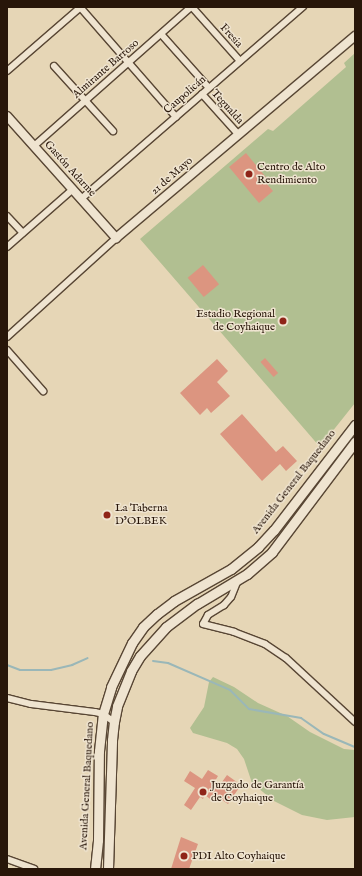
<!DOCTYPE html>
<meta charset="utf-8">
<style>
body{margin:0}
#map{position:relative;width:362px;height:876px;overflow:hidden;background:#e6d6b6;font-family:"IM FELL English",serif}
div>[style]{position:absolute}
.green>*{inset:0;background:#b1bf91}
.stream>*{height:2px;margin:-1px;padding:0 1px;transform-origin:1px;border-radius:1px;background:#9ab7b8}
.building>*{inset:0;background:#dc9580;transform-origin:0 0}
.roads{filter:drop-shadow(1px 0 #584634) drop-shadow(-1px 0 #584634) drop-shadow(0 1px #584634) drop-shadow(0 -1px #584634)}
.minor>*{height:6px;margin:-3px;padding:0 3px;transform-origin:3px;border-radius:3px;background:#efe4d0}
.tertiary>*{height:8px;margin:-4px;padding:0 4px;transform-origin:4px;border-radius:4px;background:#efe4d0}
.secondary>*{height:9px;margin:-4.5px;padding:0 4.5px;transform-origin:4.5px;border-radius:4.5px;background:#efe4d0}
.dots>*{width:11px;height:11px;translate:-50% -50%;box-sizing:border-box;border:2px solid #efe4d0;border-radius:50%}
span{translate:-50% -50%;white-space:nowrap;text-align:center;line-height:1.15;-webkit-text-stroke:3px #efe4d0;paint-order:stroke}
.street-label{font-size:11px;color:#281609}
.poi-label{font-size:11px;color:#281609}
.left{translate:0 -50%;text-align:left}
.right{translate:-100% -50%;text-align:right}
.frame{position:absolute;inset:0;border:8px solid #281609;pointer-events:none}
</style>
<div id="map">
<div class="green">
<i style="clip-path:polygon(355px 53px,355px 403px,320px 447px,140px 239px,268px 129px,273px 131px,346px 67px,344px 63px)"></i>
<i style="clip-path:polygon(213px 677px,234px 687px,258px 703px,287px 716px,310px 732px,344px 749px,355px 750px,355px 817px,327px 820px,302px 815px,274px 801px,252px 783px,244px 759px,237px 749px,227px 743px,193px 733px,190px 728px,204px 707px,209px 682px)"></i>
</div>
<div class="stream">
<i style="left:153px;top:661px;width:15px;rotate:8deg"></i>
<i style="left:168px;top:663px;width:68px;rotate:23.5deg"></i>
<i style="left:230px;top:690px;width:27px;rotate:45deg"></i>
<i style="left:249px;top:709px;width:53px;rotate:9.8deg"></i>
<i style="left:301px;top:718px;width:28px;rotate:35deg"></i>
<i style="left:324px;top:734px;width:34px;rotate:23deg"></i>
<i style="left:7px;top:665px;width:14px;rotate:21deg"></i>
<i style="left:20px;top:670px;width:31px"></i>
<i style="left:51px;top:670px;width:22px;rotate:-13deg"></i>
<i style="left:72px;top:665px;width:17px;rotate:-24deg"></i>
</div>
<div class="building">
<i style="clip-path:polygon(246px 153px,269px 181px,266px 183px,273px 191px,259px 203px,229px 167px)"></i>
<i style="left:203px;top:265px;width:25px;height:20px;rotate:50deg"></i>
<i style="left:265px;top:358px;width:20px;height:6px;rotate:49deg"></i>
<i style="clip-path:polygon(217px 359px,228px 371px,217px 382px,230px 396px,211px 413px,207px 408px,200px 415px,180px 393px)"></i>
<i style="clip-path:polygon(242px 414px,276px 452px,283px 446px,297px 461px,286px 471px,280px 464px,262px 481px,220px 434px)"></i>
<i style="clip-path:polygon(208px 770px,218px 776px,212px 786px,217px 789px,227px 775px,241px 785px,228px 804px,213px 794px,210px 799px,205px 795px,203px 799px,200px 797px,191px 810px,184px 805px,195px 788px,184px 781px,190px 771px,202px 779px)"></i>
<i style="clip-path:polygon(181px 837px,198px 844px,189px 869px,171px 869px)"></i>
</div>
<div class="roads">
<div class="minor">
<i style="left:80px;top:7px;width:146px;rotate:48.9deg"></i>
<i style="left:192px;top:7px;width:72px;rotate:48.4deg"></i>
<i style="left:161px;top:34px;width:72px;rotate:48.4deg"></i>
<i style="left:54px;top:66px;width:88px;rotate:47.8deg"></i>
<i style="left:7px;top:71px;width:98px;rotate:-40.9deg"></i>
<i style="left:202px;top:94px;width:54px;rotate:48deg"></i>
<i style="left:34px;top:146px;width:210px;rotate:-41.5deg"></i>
<i style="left:81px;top:199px;width:294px;rotate:-40.9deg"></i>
<i style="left:7px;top:216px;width:23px;rotate:47deg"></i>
<i style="left:7px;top:247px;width:88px;rotate:-41.3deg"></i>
<i style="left:7px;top:337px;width:147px;rotate:-42.2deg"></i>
<i style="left:7px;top:350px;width:55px;rotate:48.7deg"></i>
<i style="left:238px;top:580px;width:18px;rotate:112deg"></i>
<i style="left:231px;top:597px;width:11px;rotate:131deg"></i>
<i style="left:224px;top:605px;width:19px;rotate:148deg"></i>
<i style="left:208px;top:615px;width:10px;rotate:119deg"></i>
<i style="left:203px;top:624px;width:32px;rotate:14deg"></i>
<i style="left:234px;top:632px;width:33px;rotate:21deg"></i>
<i style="left:265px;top:644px;width:25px;rotate:34deg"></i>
<i style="left:286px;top:658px;width:94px;rotate:42.8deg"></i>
<i style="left:7px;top:698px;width:25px;rotate:14deg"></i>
<i style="left:31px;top:704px;width:64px;rotate:7.1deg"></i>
<i style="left:95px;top:712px;width:8px;rotate:14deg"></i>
<i style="left:103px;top:714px;width:14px;rotate:36deg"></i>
<i style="left:7px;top:859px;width:29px;rotate:20deg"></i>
</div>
<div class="tertiary">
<i style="left:7px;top:116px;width:164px;rotate:48.2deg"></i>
<i style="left:116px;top:238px;width:313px;rotate:-40.2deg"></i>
</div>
<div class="secondary">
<i style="left:95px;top:869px;width:29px;rotate:-84deg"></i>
<i style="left:98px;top:840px;width:89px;rotate:-89.4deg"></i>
<i style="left:99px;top:751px;width:37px;rotate:-84deg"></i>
<i style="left:103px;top:714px;width:28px;rotate:-73deg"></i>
<i style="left:111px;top:687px;width:49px;rotate:-64.5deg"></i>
<i style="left:132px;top:643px;width:19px;rotate:-55deg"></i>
<i style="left:143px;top:627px;width:19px;rotate:-43deg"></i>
<i style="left:157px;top:614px;width:21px;rotate:-37deg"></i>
<i style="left:174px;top:601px;width:65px;rotate:-29.3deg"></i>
<i style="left:231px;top:569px;width:35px;rotate:-39deg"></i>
<i style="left:258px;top:547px;width:23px;rotate:-47deg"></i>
<i style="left:274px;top:530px;width:133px;rotate:-52.4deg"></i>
<i style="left:108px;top:869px;width:129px;rotate:-88.2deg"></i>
<i style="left:112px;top:740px;width:18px;rotate:-84deg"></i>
<i style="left:114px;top:722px;width:16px;rotate:-79deg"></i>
<i style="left:117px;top:706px;width:38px;rotate:-68deg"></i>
<i style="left:131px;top:671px;width:17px;rotate:-59deg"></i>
<i style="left:140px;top:656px;width:39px;rotate:-48deg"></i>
<i style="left:166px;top:627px;width:39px;rotate:-37deg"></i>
<i style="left:197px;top:604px;width:58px;rotate:-31deg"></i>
<i style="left:247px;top:574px;width:33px;rotate:-41deg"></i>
<i style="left:272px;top:552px;width:138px;rotate:-53deg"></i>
</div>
</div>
<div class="dots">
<i style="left:249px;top:174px;background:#8f2418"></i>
<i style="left:283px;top:321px;background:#8f2418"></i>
<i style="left:107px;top:515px;background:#8f2418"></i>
<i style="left:203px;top:792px;background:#8f2418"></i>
<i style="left:184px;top:856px;background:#8f2418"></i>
</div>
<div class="street-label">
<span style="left:231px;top:36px;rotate:48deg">Fresia</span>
<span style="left:106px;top:69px;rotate:-41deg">Almirante Barroso</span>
<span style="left:185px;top:95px;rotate:-41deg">Caupolicán</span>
<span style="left:227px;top:107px;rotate:48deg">Tegualda</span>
<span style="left:70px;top:169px;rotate:48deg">Gastón Adarme</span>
<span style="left:172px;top:176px;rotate:-41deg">21 de Mayo</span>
<span style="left:294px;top:482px;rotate:-52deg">Avenida General Baquedano</span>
<span style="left:87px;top:786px;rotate:-87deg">Avenida General Baquedano</span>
</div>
<div class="poi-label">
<span class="left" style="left:257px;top:174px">Centro de Alto<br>Rendimiento</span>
<span class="right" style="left:275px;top:321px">Estadio Regional<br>de Coyhaique</span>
<span class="left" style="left:115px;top:515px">La Taberna<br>D’OLBEK</span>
<span class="left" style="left:211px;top:792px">Juzgado de Garantía<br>de Coyhaique</span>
<span class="left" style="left:192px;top:856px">PDI Alto Coyhaique</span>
</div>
<div class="frame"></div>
</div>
